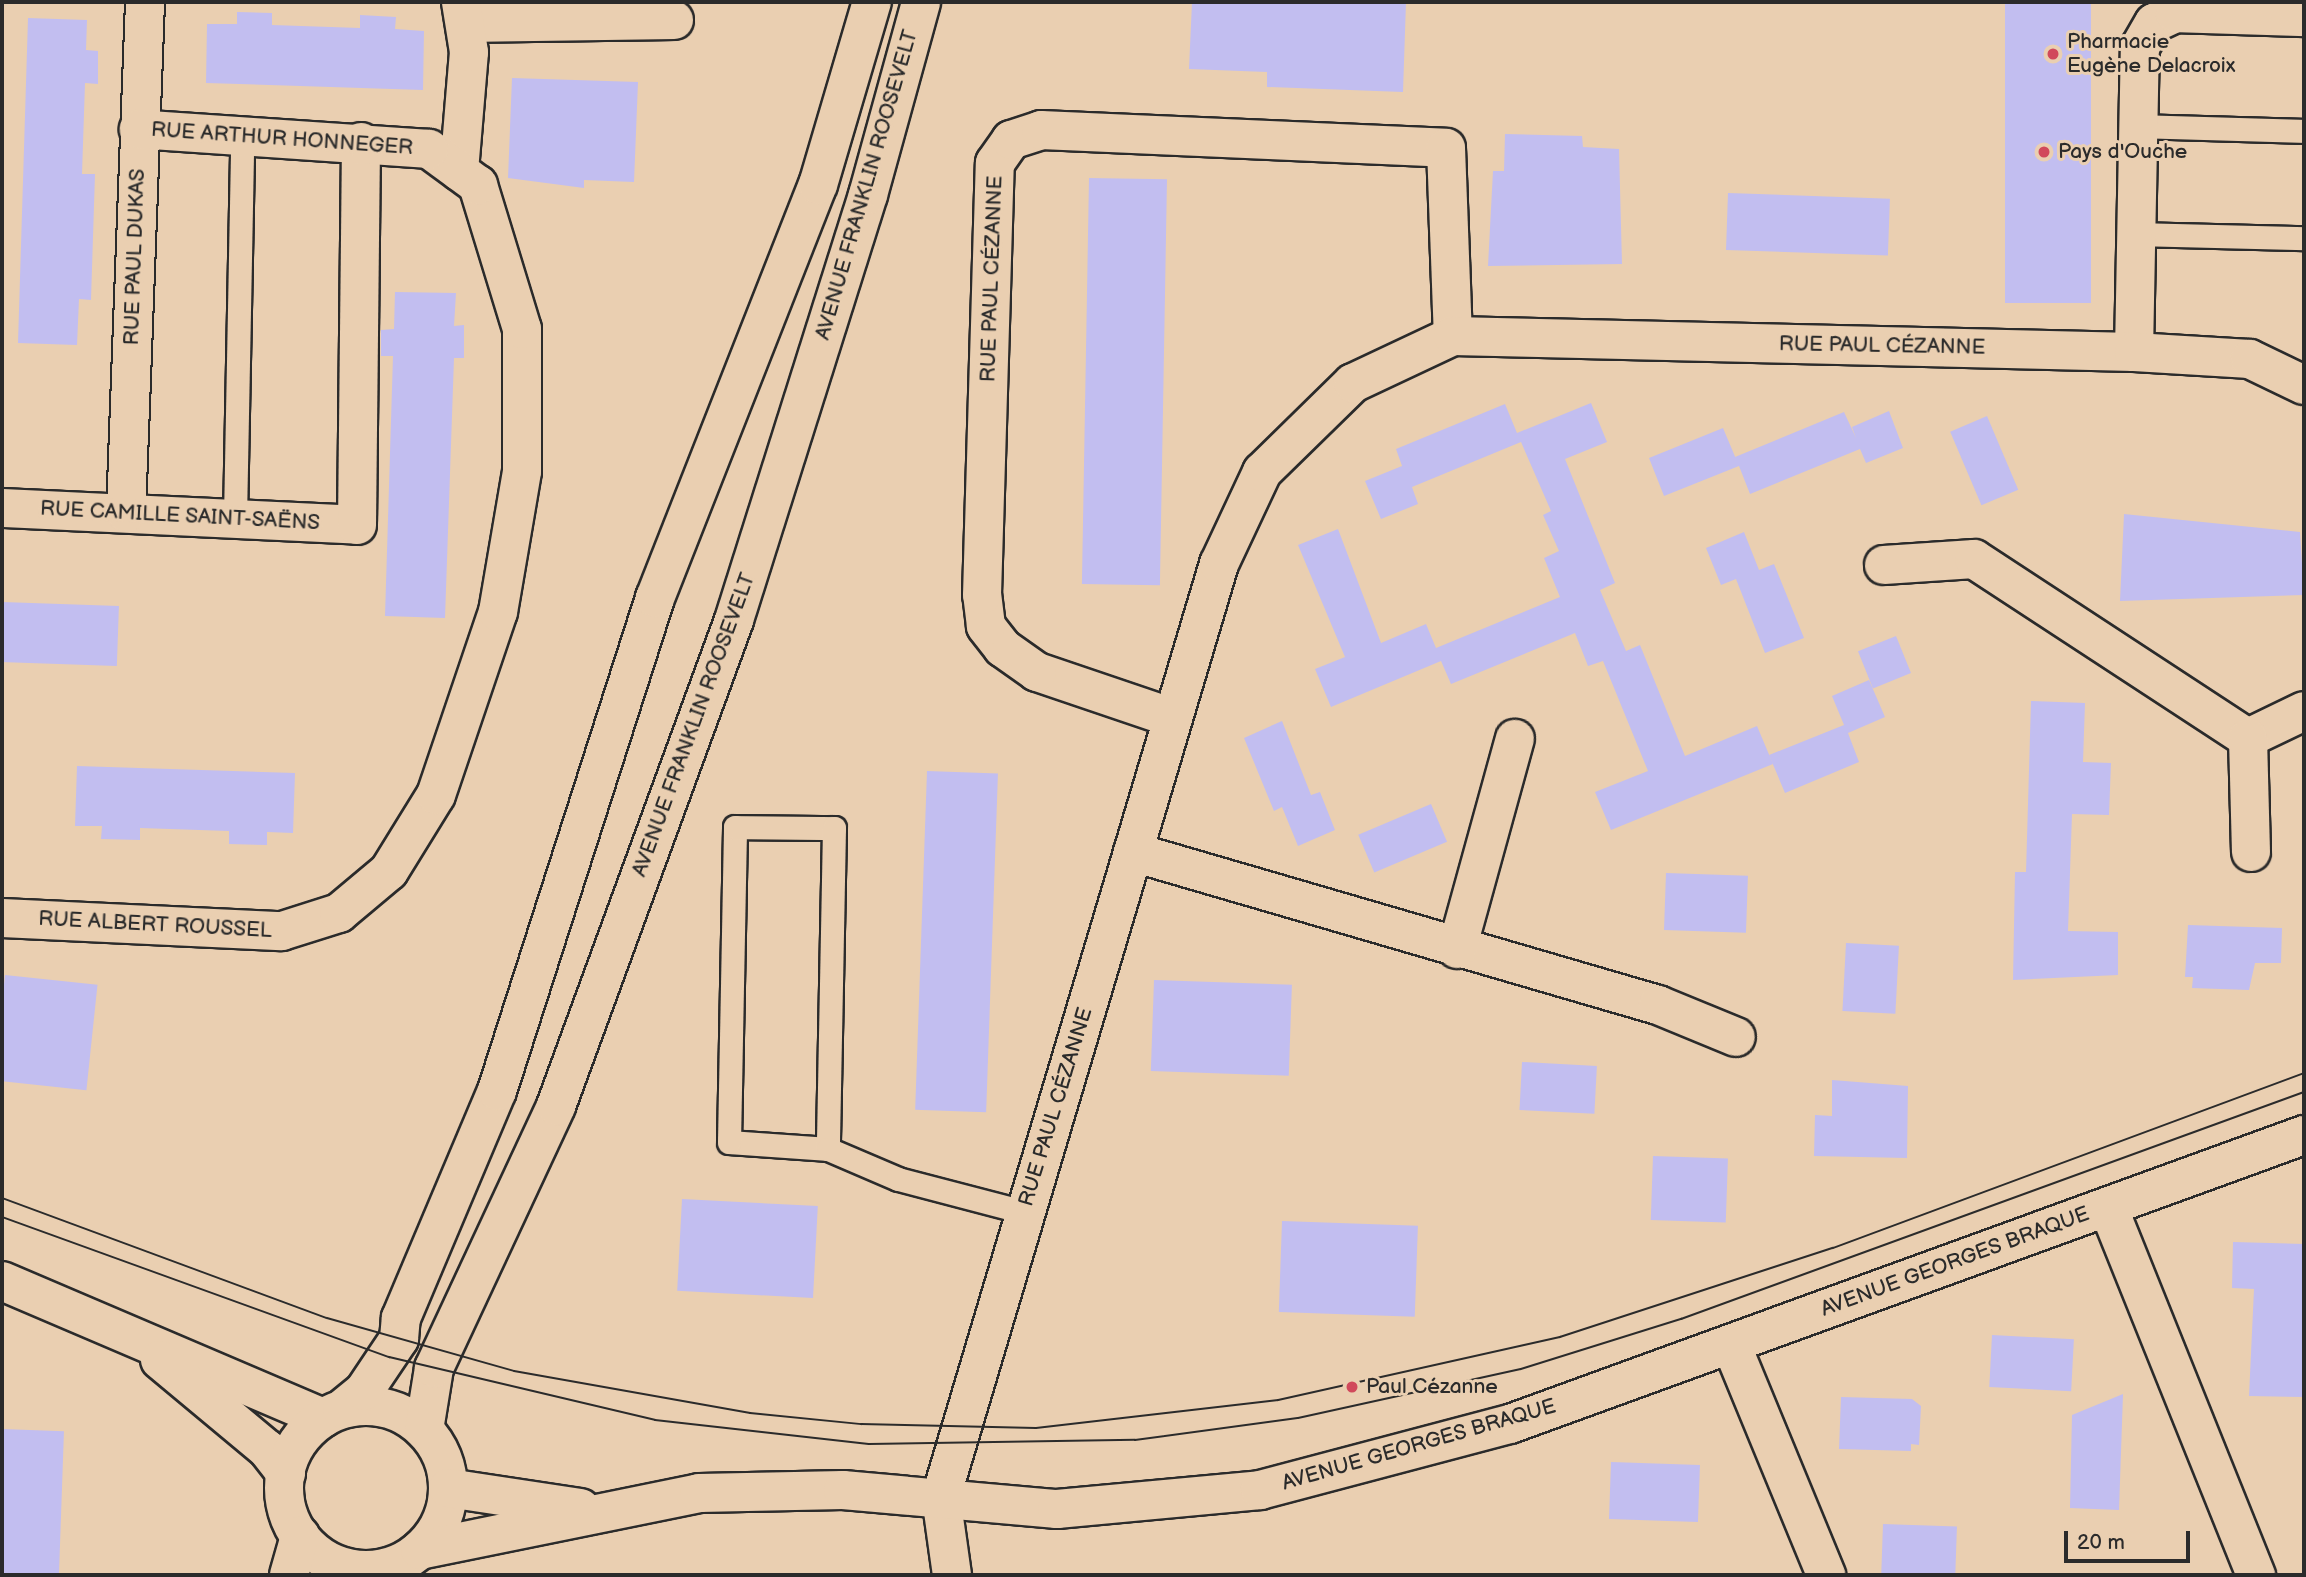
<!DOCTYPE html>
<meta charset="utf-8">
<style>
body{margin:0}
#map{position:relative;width:2306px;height:1577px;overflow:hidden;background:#eacfb1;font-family:"Balsamiq Sans",sans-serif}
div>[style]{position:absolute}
.building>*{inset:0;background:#c2bef0;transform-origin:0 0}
.roads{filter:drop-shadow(2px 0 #2b2b2b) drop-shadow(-2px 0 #2b2b2b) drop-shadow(0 2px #2b2b2b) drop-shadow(0 -2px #2b2b2b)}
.lane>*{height:23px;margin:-11.5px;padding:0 11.5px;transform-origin:11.5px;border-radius:11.5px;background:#eacfb1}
.street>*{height:38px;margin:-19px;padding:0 19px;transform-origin:19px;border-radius:19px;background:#eacfb1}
.secondary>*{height:38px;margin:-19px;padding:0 19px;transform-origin:19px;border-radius:19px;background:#eacfb1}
.secondary>.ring{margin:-19px;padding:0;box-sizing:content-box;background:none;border:38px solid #eacfb1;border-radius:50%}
.tram>*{height:2px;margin:-1px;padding:0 1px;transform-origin:1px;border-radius:1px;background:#2b2b2b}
.dots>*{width:19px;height:19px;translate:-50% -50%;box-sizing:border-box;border:4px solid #eacfb1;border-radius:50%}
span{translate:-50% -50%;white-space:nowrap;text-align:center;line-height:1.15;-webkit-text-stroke:6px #eacfb1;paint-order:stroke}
.poi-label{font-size:21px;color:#2b2b2b}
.left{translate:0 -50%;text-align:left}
.street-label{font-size:21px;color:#2b2b2b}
.frame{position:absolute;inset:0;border:4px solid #2b2b2b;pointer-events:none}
.scale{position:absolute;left:2064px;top:1531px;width:126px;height:32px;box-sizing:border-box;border:4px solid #2b2b2b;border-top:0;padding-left:9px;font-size:21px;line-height:24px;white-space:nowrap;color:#2b2b2b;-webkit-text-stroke:5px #eacfb1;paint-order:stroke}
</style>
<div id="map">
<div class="building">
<i style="clip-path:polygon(1192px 2px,1406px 2px,1403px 92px,1267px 87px,1267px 72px,1189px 69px)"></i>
<i style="left:2005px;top:2px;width:86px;height:301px"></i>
<i style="clip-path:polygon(237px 12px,272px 13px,272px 25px,360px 28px,360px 15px,396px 17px,395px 29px,424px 31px,423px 90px,206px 83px,207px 24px,237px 24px)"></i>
<i style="clip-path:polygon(28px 18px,87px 20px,86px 50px,98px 51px,98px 84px,85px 83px,82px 174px,95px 174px,91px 300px,79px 299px,77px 345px,18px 343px)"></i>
<i style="clip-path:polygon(512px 78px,638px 82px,634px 182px,584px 180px,584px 188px,508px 178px)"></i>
<i style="clip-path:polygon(1505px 134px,1582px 136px,1583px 147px,1619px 149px,1622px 264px,1488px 266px,1493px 171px,1504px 171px)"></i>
<i style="left:1089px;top:178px;width:78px;height:406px;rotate:1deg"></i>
<i style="left:1728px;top:193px;width:162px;height:57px;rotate:2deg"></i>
<i style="clip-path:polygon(395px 292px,456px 293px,454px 326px,464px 325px,464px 358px,454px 358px,445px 618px,385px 616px,393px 356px,381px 356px,381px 330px,394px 329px)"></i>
<i style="clip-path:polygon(1591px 403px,1607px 442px,1565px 459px,1615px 583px,1600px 590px,1626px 651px,1640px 645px,1685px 756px,1757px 726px,1773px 764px,1611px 830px,1595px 792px,1648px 771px,1603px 661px,1588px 666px,1575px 633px,1451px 684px,1441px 661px,1331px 707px,1315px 669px,1345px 657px,1298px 545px,1338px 529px,1381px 643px,1426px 624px,1436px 648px,1560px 597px,1544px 558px,1559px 551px,1543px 515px,1551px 511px,1521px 442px,1412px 487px,1418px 504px,1381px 519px,1365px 481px,1402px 466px,1396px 449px,1505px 404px,1517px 433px)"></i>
<i style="clip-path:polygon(1889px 411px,1903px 448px,1866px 463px,1860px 449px,1750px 494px,1739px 466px,1664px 496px,1649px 458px,1723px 428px,1739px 466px,1735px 457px,1844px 412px,1856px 438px,1852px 427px)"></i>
<i style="left:1987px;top:416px;width:80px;height:40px;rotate:67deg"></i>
<i style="clip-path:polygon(2124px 514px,2300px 532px,2304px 595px,2120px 601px)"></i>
<i style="clip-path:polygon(1744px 532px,1759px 570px,1774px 564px,1804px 638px,1765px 653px,1736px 579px,1721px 585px,1706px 548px)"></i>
<i style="left:2px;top:602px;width:117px;height:60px;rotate:2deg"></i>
<i style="left:1896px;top:636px;width:40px;height:41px;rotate:68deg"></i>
<i style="clip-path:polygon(1869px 680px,1885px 717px,1848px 733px,1859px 762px,1785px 793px,1769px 755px,1844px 725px,1832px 696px)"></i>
<i style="clip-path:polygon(2031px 701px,2085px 703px,2083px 762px,2111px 763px,2109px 815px,2072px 814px,2068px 931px,2118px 932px,2118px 975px,2013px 980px,2015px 872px,2026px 872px)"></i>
<i style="clip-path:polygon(1282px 721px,1311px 795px,1320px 792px,1335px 830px,1298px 846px,1282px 807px,1274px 811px,1244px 738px)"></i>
<i style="clip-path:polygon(77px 766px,295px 773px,293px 833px,267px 832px,267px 845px,229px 844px,229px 831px,140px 828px,140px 840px,101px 839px,102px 826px,75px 826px)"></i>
<i style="left:927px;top:771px;width:71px;height:339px;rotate:2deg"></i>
<i style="left:1431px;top:804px;width:41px;height:79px;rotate:67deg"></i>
<i style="left:1666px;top:873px;width:82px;height:57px;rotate:2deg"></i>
<i style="clip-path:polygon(2188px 925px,2282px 928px,2281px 963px,2255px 963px,2249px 990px,2192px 988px,2193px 977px,2185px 977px)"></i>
<i style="left:1846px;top:943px;width:53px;height:68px;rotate:3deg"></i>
<i style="left:5px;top:975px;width:93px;height:106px;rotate:6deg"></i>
<i style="left:1154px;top:980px;width:138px;height:91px;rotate:2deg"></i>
<i style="left:1522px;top:1062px;width:75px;height:48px;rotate:3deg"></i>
<i style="clip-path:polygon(1832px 1080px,1908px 1086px,1907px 1158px,1814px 1156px,1815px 1115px,1832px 1116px)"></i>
<i style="left:1653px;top:1156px;width:75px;height:64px;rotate:2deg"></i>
<i style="left:682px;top:1199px;width:136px;height:92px;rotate:3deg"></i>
<i style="left:1282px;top:1221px;width:136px;height:91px;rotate:2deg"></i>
<i style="clip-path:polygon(2233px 1242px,2304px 1244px,2304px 1397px,2249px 1396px,2254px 1289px,2232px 1288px)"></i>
<i style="left:1992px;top:1335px;width:82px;height:52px;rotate:3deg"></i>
<i style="clip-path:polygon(2123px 1394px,2119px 1510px,2070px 1508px,2072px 1415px)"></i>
<i style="clip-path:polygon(1841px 1397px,1912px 1399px,1921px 1406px,1919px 1445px,1911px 1444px,1911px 1451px,1839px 1449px)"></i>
<i style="left:2px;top:1429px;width:62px;height:146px;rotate:2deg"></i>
<i style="left:1611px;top:1462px;width:89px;height:57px;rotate:2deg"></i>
<i style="left:1883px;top:1524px;width:74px;height:50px;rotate:2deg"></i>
</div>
<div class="roads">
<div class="lane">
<i style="left:2138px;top:126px;width:166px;rotate:1.7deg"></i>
<i style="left:2136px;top:234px;width:168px;rotate:1.4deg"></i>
<i style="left:235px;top:518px;width:378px;rotate:-88.9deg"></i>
<i style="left:828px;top:1149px;width:99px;rotate:-176deg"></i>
<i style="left:729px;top:1142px;width:315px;rotate:-88.9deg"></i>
<i style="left:735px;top:827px;width:99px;rotate:0.6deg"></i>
<i style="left:834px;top:828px;width:321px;rotate:91.1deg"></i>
<i style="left:828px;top:1149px;width:76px;rotate:23.2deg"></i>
<i style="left:898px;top:1179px;width:130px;rotate:14.7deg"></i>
</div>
<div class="street">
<i style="left:465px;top:23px;width:209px;rotate:-0.8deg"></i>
<i style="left:459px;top:171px;width:119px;rotate:-85.2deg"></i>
<i style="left:469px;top:52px;width:51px;rotate:-99.1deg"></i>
<i style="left:2134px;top:352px;width:305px;rotate:-88.9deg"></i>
<i style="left:2140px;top:47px;width:28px;rotate:-60deg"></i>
<i style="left:2154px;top:23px;width:23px;rotate:-25deg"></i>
<i style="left:2175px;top:13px;width:129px;rotate:1.8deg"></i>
<i style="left:2px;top:508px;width:355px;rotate:2.7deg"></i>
<i style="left:357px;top:525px;width:383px;rotate:-89.4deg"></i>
<i style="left:126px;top:513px;width:511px;rotate:-87.87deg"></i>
<i style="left:1884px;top:565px;width:90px;rotate:-3.8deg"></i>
<i style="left:1974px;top:559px;width:327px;rotate:33.2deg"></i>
<i style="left:2248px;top:738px;width:62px;rotate:-25.7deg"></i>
<i style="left:1173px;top:718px;width:144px;rotate:-161.3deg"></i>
<i style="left:1037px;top:672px;width:42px;rotate:-144.8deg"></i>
<i style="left:1003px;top:648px;width:28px;rotate:-128deg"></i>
<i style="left:986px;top:626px;width:31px;rotate:-97deg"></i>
<i style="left:982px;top:595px;width:432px;rotate:-88.3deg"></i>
<i style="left:995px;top:163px;width:28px;rotate:-55deg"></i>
<i style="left:1011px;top:140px;width:32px;rotate:-18deg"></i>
<i style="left:1041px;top:130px;width:405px;rotate:2.5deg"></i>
<i style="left:1446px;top:148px;width:188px;rotate:87.9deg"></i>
<i style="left:2248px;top:738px;width:114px;rotate:88.5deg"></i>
<i style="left:1133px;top:852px;width:547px;rotate:16.25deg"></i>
<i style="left:1658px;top:1005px;width:84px;rotate:22.3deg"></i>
<i style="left:2px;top:918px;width:280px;rotate:2.7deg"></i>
<i style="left:282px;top:931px;width:60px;rotate:-17.5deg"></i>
<i style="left:339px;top:913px;width:65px;rotate:-40deg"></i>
<i style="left:389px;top:871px;width:89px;rotate:-58.3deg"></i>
<i style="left:436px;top:795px;width:193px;rotate:-71.3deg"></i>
<i style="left:498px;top:612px;width:143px;rotate:-80.3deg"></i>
<i style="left:522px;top:471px;width:142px;rotate:-90deg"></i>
<i style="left:522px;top:329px;width:151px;rotate:-107deg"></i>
<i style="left:478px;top:185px;width:61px;rotate:-143.7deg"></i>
<i style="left:429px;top:149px;width:291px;rotate:-176.1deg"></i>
<i style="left:1457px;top:949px;width:218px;rotate:-74.6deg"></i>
<i style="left:2108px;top:1207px;width:397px;rotate:68.1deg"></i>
<i style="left:1731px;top:1344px;width:250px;rotate:67.6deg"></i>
<i style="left:952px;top:1575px;width:79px;rotate:-98deg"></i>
<i style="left:941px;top:1497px;width:974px;rotate:-73.41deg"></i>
<i style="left:1219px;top:564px;width:102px;rotate:-64.9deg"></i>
<i style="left:1262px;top:472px;width:127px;rotate:-44.4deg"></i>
<i style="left:1353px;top:383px;width:110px;rotate:-25.2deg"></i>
<i style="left:1453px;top:336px;width:681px;rotate:1.35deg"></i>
<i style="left:2134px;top:352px;width:116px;rotate:3.5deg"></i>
<i style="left:2250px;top:359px;width:60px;rotate:25.7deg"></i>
</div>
<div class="secondary">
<i style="left:2px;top:1281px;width:349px;rotate:23.1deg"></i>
<i style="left:160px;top:1360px;width:139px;rotate:39.8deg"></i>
<i style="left:267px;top:1449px;width:31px;rotate:52deg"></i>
<i class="ring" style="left:284px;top:1406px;width:126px;height:126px"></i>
<i style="left:342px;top:1409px;width:28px;rotate:-39deg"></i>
<i style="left:364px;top:1391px;width:63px;rotate:-56.1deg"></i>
<i style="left:399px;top:1339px;width:21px;rotate:-85deg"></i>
<i style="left:401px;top:1318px;width:246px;rotate:-67.1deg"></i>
<i style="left:497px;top:1091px;width:518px;rotate:-72.23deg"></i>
<i style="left:655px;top:598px;width:444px;rotate:-68.5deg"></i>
<i style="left:818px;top:185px;width:191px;rotate:-73.6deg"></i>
<i style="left:424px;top:1430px;width:63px;rotate:-80.8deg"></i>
<i style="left:434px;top:1368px;width:289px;rotate:-65deg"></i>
<i style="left:556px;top:1106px;width:518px;rotate:-69.88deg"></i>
<i style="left:734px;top:620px;width:446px;rotate:-72.5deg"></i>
<i style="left:868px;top:195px;width:200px;rotate:-74.6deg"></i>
<i style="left:448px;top:1488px;width:134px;rotate:8.6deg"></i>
<i style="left:420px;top:1550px;width:285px;rotate:-11.5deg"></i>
<i style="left:699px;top:1493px;width:144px;rotate:-1.2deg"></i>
<i style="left:843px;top:1490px;width:215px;rotate:5.1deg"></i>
<i style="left:1057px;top:1509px;width:204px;rotate:-5.3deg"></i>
<i style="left:1260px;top:1490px;width:259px;rotate:-14.8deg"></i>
<i style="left:1510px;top:1424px;width:845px;rotate:-20deg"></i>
<i style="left:289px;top:1575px;width:41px;rotate:-74.2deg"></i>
</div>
</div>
<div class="tram">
<i style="left:2px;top:1198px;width:346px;rotate:20.3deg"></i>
<i style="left:327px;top:1318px;width:194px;rotate:15.8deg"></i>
<i style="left:514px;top:1371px;width:240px;rotate:10.1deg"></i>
<i style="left:750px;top:1413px;width:112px;rotate:5.7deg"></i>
<i style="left:861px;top:1424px;width:175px;rotate:1.3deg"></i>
<i style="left:1036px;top:1428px;width:244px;rotate:-6.6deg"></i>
<i style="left:1278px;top:1400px;width:289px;rotate:-12.6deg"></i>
<i style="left:1560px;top:1337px;width:287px;rotate:-18.1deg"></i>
<i style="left:1833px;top:1248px;width:502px;rotate:-20.38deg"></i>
<i style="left:2px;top:1217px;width:412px;rotate:19.9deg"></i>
<i style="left:389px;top:1357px;width:273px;rotate:13.3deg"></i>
<i style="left:655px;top:1420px;width:215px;rotate:6.4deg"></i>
<i style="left:869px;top:1444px;width:266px;rotate:-0.9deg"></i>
<i style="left:1135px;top:1440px;width:164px;rotate:-7.7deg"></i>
<i style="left:1298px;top:1418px;width:228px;rotate:-12.4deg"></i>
<i style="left:1521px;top:1369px;width:168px;rotate:-17.4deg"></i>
<i style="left:1681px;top:1319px;width:663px;rotate:-20.02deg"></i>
</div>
<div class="dots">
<i style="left:2053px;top:54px;background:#d1495b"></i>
<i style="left:2044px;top:152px;background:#d1495b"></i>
<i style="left:1352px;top:1387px;background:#d1495b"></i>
</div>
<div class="poi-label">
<span class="left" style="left:2067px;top:54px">Pharmacie<br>Eugène Delacroix</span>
<span class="left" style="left:2058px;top:152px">Pays d'Ouche</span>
<span class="left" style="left:1366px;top:1387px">Paul Cézanne</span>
</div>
<div class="street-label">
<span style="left:282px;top:139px;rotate:4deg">RUE ARTHUR HONNEGER</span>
<span style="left:867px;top:185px;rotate:-74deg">AVENUE FRANKLIN ROOSEVELT</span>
<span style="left:135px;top:257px;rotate:-88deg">RUE PAUL DUKAS</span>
<span style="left:992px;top:279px;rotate:-88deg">RUE PAUL CÉZANNE</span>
<span style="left:1882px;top:346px;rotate:1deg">RUE PAUL CÉZANNE</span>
<span style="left:180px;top:516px;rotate:3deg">RUE CAMILLE SAINT-SAËNS</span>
<span style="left:694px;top:725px;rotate:-70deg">AVENUE FRANKLIN ROOSEVELT</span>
<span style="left:155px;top:925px;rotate:3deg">RUE ALBERT ROUSSEL</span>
<span style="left:1056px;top:1107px;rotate:-73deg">RUE PAUL CÉZANNE</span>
<span style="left:1955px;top:1262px;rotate:-20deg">AVENUE GEORGES BRAQUE</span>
<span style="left:1419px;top:1445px;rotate:-16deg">AVENUE GEORGES BRAQUE</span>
</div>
<div class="frame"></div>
<div class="scale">20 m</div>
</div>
